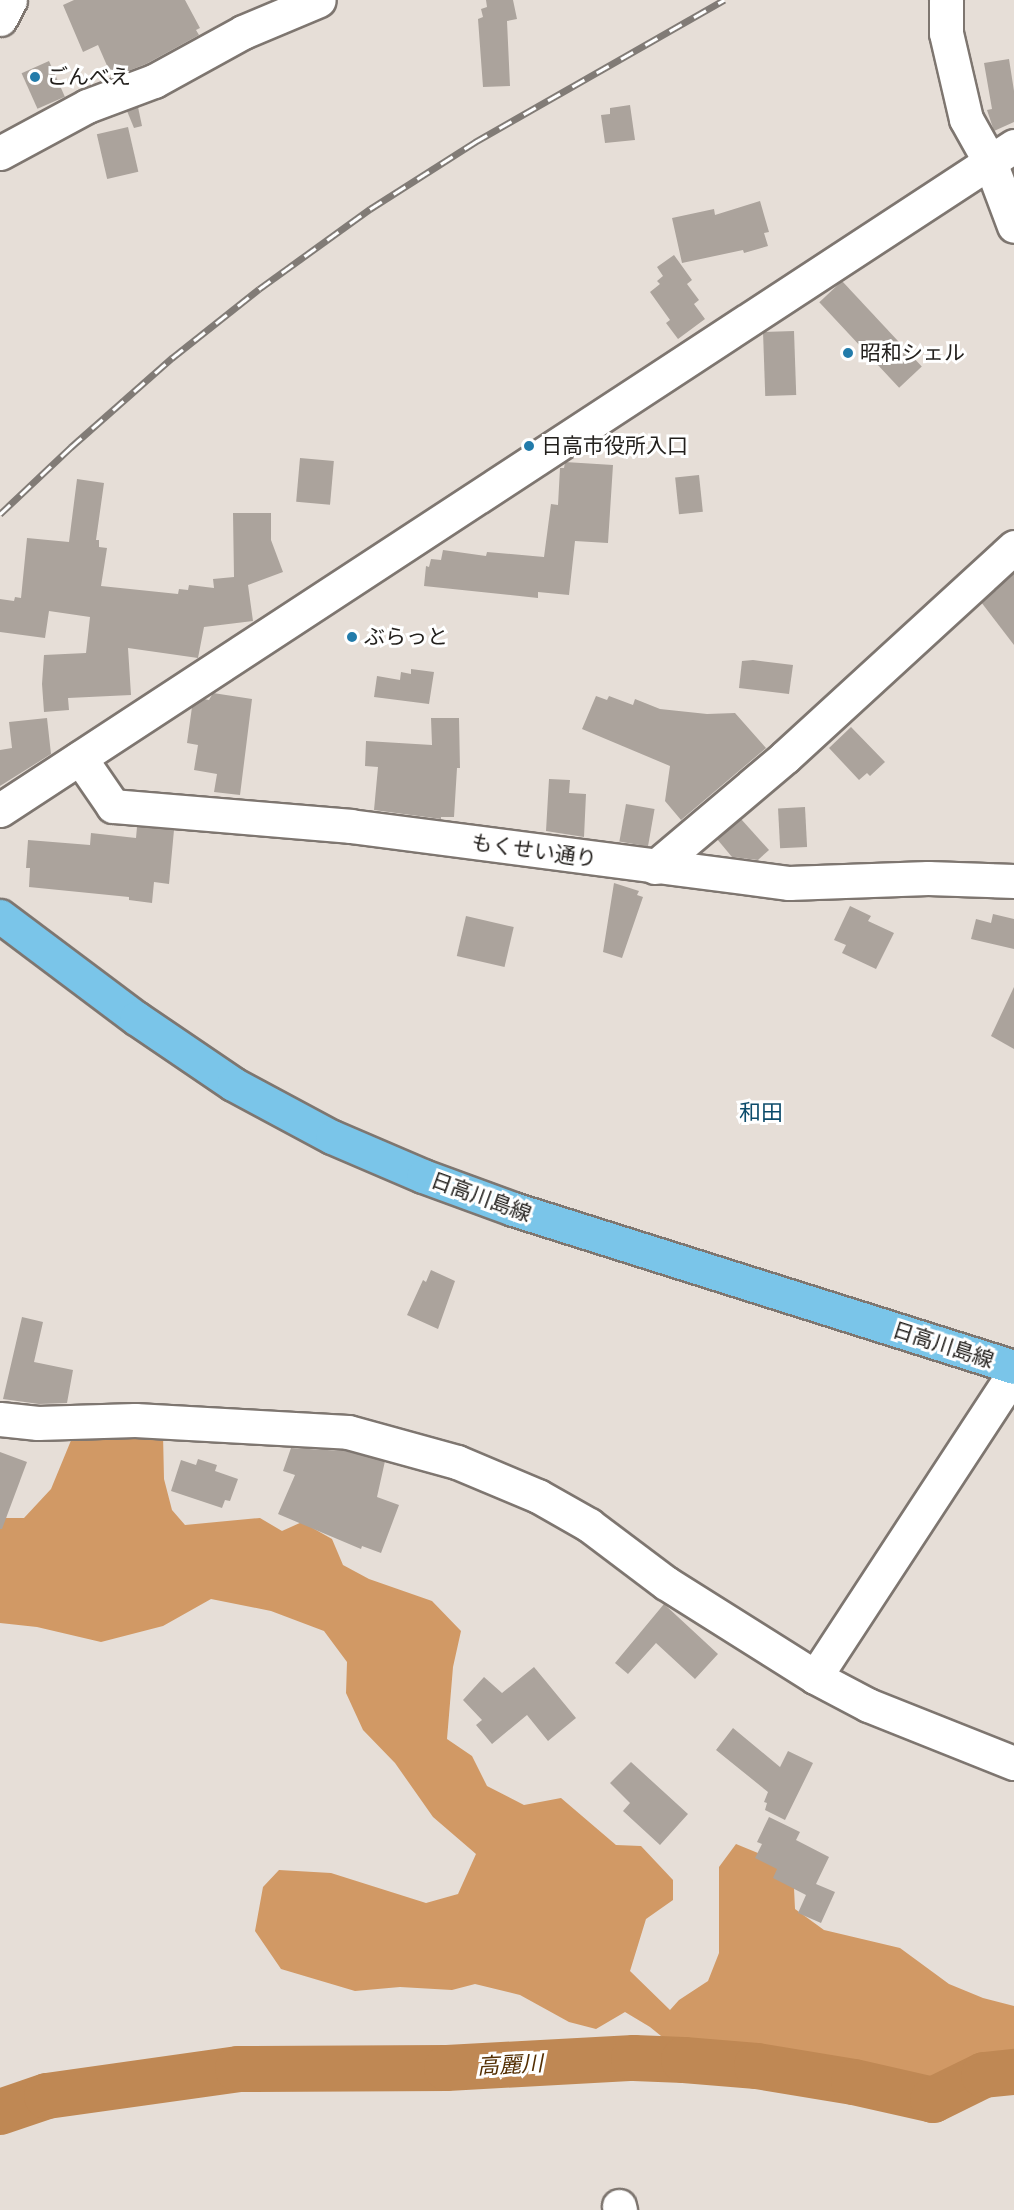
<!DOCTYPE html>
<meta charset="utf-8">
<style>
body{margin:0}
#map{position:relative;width:1014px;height:2210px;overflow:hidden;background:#e6ded7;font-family:Merriweather,"Noto Sans JP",serif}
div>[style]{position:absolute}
.forest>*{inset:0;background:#d19965}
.river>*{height:46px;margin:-23px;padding:0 23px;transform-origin:23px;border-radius:23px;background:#bf8854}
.building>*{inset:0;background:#aba39c;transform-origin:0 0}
.roads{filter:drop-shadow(2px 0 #7e7670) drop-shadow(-2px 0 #7e7670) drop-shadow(0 2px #7e7670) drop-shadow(0 -2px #7e7670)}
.minor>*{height:33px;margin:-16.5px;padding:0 16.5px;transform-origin:16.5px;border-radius:16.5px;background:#fff}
.major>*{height:33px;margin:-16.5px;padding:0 16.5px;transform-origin:16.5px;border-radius:16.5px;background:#7ac5e9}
.rail>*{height:7px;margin-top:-3.5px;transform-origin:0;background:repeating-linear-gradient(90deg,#fff 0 14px,#817b76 0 28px);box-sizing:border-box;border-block:2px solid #817b76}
.dots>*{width:16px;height:16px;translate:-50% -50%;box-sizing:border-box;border:3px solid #fff;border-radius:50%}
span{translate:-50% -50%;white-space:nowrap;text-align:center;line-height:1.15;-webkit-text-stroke:6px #fff;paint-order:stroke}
.poi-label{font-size:21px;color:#23201d}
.left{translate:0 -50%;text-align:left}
.street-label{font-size:21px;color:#23201d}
.neighbourhood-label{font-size:22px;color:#0c4c6b}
.water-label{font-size:22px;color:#542f03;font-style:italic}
</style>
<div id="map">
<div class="forest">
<i style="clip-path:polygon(163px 1434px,164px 1479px,172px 1510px,185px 1525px,260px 1518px,282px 1531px,302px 1522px,332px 1539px,343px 1565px,369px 1579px,432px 1601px,461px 1631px,453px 1667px,447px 1739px,472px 1756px,487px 1786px,524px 1805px,561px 1798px,616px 1845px,641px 1846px,673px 1880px,673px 1900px,646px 1919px,630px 1971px,670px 2010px,679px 2000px,708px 1981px,719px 1953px,719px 1867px,736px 1844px,782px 1863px,794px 1888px,795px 1909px,824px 1930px,900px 1948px,949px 1984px,983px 1998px,1014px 2006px,1014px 2053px,977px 2063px,946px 2083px,903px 2084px,879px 2100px,847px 2101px,830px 2093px,800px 2063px,751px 2056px,702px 2053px,666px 2040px,650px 2027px,625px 2012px,596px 2029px,569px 2022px,520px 1995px,475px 1984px,452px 1990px,400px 1987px,355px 1991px,281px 1969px,255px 1931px,263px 1887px,279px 1870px,331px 1873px,426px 1903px,458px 1894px,476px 1854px,433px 1817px,395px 1763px,363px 1730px,346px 1693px,347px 1662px,324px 1631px,271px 1611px,211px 1599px,163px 1626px,101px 1642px,37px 1627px,0 1623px,0 1518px,24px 1518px,51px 1489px,72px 1438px)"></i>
</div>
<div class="river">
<i style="left:0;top:2112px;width:50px;rotate:-18.8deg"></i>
<i style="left:47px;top:2096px;width:193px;rotate:-8deg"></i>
<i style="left:238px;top:2069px;width:209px;rotate:-0.3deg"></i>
<i style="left:447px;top:2068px;width:187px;rotate:-3.1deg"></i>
<i style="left:634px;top:2058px;width:50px;rotate:2.3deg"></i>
<i style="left:684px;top:2060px;width:73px;rotate:4.7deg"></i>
<i style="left:757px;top:2066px;width:98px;rotate:9.4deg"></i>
<i style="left:854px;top:2082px;width:81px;rotate:12.8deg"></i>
<i style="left:933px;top:2100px;width:57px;rotate:-26.1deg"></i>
<i style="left:984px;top:2075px;width:30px;rotate:-6deg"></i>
</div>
<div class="building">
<i style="clip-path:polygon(74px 0,185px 0,200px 28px,196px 30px,199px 35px,146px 64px,112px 77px,98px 45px,83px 52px,63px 5px)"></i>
<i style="clip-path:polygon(486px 0,513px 0,517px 19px,507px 21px,510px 86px,483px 87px,478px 19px,483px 17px,481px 9px,487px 7px)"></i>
<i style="clip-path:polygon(1009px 59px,1014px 91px,1014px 122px,994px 131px,987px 110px,992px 109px,984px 63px)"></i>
<i style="left:49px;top:61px;width:39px;height:30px;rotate:66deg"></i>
<i style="clip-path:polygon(630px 105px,635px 140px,605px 143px,601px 115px,610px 114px,610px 108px)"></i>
<i style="clip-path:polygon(138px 107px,142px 126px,134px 128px,127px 111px)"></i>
<i style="left:128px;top:127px;width:46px;height:32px;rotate:77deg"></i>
<i style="clip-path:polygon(760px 201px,769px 232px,764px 233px,768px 246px,744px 253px,743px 250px,682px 263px,672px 218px,714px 209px,715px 215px)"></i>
<i style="clip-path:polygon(674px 255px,692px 280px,687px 284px,699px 300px,694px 304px,705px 319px,678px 339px,666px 323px,670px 320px,650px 292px,660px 284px,657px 281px,663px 276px,657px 267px)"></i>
<i style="left:842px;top:281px;width:117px;height:31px;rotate:47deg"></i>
<i style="left:794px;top:331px;width:64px;height:31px;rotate:88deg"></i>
<i style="left:300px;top:458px;width:34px;height:44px;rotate:5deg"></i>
<i style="clip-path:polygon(565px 462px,613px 465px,608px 543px,575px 541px,569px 595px,538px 592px,538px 598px,424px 586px,426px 566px,429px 567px,431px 559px,441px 560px,443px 550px,486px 556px,487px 552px,544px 557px,551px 504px,558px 505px,560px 468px,564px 468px)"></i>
<i style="left:699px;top:475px;width:37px;height:24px;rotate:84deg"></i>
<i style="clip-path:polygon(77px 479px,104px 483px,96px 540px,99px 540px,99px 547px,107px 548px,101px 586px,178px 594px,179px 589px,188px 590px,189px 585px,214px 588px,213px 579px,234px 577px,233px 513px,271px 513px,271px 540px,283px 572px,248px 585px,253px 621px,204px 627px,198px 658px,128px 648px,131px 695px,68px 698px,69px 710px,44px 712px,42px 684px,44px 655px,86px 653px,90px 617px,49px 611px,45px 638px,0 632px,0 599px,14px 601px,15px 597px,21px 598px,27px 538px,69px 542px)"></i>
<i style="clip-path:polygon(1014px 572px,1014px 645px,981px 602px)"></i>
<i style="clip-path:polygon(753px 660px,793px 665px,789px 694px,739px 688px,742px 661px)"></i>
<i style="clip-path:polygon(411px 669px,434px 672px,429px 704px,374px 697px,377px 676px,400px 680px,401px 672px,411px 674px)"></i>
<i style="clip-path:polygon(213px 693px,252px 699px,240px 795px,214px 792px,217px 774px,194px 770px,198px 745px,187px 743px,192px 707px,203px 699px,209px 700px)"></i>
<i style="clip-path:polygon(596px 696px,607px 700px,609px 696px,633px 705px,635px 699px,660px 709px,707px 714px,735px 713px,766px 748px,681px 820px,665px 801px,670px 766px,582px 729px)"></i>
<i style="clip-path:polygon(47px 718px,51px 754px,0 786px,0 750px,12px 748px,9px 722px)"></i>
<i style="clip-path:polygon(431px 718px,459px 718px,460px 768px,457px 768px,454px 817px,441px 817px,441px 819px,374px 810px,378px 767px,365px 766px,366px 741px,432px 745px)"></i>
<i style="clip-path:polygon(851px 727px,885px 762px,870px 776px,867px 773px,859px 780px,829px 748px)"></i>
<i style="clip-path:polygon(549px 779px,570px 780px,569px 793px,586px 794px,584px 837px,546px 831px)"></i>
<i style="left:626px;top:804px;width:29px;height:38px;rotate:10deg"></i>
<i style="left:805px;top:807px;width:40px;height:27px;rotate:87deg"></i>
<i style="clip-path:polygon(741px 819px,769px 850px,758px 860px,732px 857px,717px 839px)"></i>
<i style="clip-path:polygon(137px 827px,174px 830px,169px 884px,154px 882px,152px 903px,129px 900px,129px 897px,29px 887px,30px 868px,26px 868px,28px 840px,90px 845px,91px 833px,136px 838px)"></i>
<i style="clip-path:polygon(614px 883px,639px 891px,637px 895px,643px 897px,622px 958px,603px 952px)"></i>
<i style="clip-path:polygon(850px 906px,871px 916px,868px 921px,894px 933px,876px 969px,842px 953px,846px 945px,834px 940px)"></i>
<i style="clip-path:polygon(993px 914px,1014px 919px,1014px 949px,971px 939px,976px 919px,991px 923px)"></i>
<i style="left:466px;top:916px;width:49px;height:41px;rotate:13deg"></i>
<i style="clip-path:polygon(1014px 987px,1014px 1049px,991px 1036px)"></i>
<i style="clip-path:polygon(431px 1270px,455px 1281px,438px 1329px,407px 1315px,423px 1280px,426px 1282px)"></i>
<i style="clip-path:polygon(22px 1317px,43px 1322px,34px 1362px,73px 1370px,67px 1403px,39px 1404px,3px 1399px)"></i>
<i style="clip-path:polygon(291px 1448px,345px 1451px,385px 1461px,377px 1497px,399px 1505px,381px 1553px,362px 1546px,361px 1549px,278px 1514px,295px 1475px,283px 1471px)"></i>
<i style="clip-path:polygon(0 1452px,27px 1462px,2px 1529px,0 1529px)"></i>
<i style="clip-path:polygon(198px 1459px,217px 1465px,215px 1471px,238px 1479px,230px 1501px,225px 1500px,222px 1508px,171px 1491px,181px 1460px,196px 1465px)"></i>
<i style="clip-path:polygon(664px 1604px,718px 1654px,695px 1679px,656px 1643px,628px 1674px,615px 1663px)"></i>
<i style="clip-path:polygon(534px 1667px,576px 1718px,548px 1741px,527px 1715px,492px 1744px,476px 1725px,482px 1720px,463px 1700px,484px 1677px,502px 1693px)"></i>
<i style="clip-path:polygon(733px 1728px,780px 1767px,788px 1751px,813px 1763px,785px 1820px,765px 1810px,767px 1803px,764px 1802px,768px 1792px,716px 1750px)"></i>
<i style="clip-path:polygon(631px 1762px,688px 1814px,660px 1845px,623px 1811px,630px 1803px,610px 1783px)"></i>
<i style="clip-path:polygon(769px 1817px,800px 1832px,796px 1840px,829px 1857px,816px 1884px,835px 1892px,821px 1923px,798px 1913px,806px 1895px,773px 1878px,777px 1869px,755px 1858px,762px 1844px,757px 1842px)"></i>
</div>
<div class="roads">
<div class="minor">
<i style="left:946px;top:0;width:33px;rotate:90deg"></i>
<i style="left:946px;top:33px;width:88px;rotate:76.9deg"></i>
<i style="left:966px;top:119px;width:49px;rotate:60.8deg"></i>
<i style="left:990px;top:162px;width:68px;rotate:69.4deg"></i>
<i style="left:0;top:19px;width:21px;rotate:-62deg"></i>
<i style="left:0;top:153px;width:99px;rotate:-28.4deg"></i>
<i style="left:87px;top:106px;width:72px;rotate:-20.5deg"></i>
<i style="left:154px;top:81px;width:102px;rotate:-28.8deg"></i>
<i style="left:243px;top:32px;width:82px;rotate:-22.8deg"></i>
<i style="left:80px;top:758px;width:58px;rotate:55.5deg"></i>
<i style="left:113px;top:806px;width:238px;rotate:4.8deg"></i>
<i style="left:350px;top:826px;width:443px;rotate:7.4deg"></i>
<i style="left:789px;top:883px;width:139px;rotate:-2.1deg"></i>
<i style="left:928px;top:878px;width:86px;rotate:2deg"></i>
<i style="left:0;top:810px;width:1212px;rotate:-33.22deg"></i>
<i style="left:655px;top:867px;width:170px;rotate:-40.2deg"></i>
<i style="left:785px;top:757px;width:311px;rotate:-42.5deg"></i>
<i style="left:0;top:1419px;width:38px;rotate:6deg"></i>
<i style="left:38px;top:1423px;width:97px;rotate:-1.8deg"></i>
<i style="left:135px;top:1420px;width:213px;rotate:3.2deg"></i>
<i style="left:348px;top:1432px;width:113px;rotate:15.4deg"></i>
<i style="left:457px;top:1462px;width:88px;rotate:22.8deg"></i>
<i style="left:538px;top:1496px;width:59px;rotate:29.6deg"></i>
<i style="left:589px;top:1525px;width:96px;rotate:37deg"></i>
<i style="left:666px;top:1583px;width:176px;rotate:32.2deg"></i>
<i style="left:815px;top:1677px;width:60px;rotate:27.8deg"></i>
<i style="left:868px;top:1705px;width:157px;rotate:21.7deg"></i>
<i style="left:815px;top:1677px;width:363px;rotate:-56.8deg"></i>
<i style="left:619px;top:2206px;width:4px;rotate:76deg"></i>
</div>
<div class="major">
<i style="left:0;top:916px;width:170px;rotate:36.9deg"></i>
<i style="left:136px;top:1018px;width:117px;rotate:34.2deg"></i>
<i style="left:233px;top:1084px;width:112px;rotate:28.2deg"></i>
<i style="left:332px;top:1137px;width:99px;rotate:23.2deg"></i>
<i style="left:423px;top:1176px;width:96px;rotate:20.1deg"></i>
<i style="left:513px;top:1209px;width:525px;rotate:17.5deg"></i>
</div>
</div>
<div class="rail">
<i style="left:0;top:514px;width:98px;rotate:-43.3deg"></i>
<i style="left:71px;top:447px;width:135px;rotate:-41.4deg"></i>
<i style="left:172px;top:358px;width:111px;rotate:-38.4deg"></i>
<i style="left:259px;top:289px;width:137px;rotate:-35.8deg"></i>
<i style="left:370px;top:209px;width:125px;rotate:-32.5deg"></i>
<i style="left:475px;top:142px;width:287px;rotate:-29.7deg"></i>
</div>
<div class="dots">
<i style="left:35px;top:77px;background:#227baa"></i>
<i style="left:848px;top:353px;background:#227baa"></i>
<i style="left:529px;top:446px;background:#227baa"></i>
<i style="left:352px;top:637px;background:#227baa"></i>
</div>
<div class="poi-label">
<span class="left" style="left:47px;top:77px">ごんべえ</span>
<span class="left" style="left:860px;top:353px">昭和シェル</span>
<span class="left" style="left:541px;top:446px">日高市役所入口</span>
<span class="left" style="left:364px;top:637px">ぶらっと</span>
</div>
<div class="street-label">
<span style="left:534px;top:851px;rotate:8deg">もくせい通り</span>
<span style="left:481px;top:1197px;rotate:20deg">日高川島線</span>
<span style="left:943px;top:1345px;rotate:18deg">日高川島線</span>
</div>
<div class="neighbourhood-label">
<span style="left:761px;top:1113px">和田</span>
</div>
<div class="water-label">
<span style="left:510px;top:2065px;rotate:-3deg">高麗川</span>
</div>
</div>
